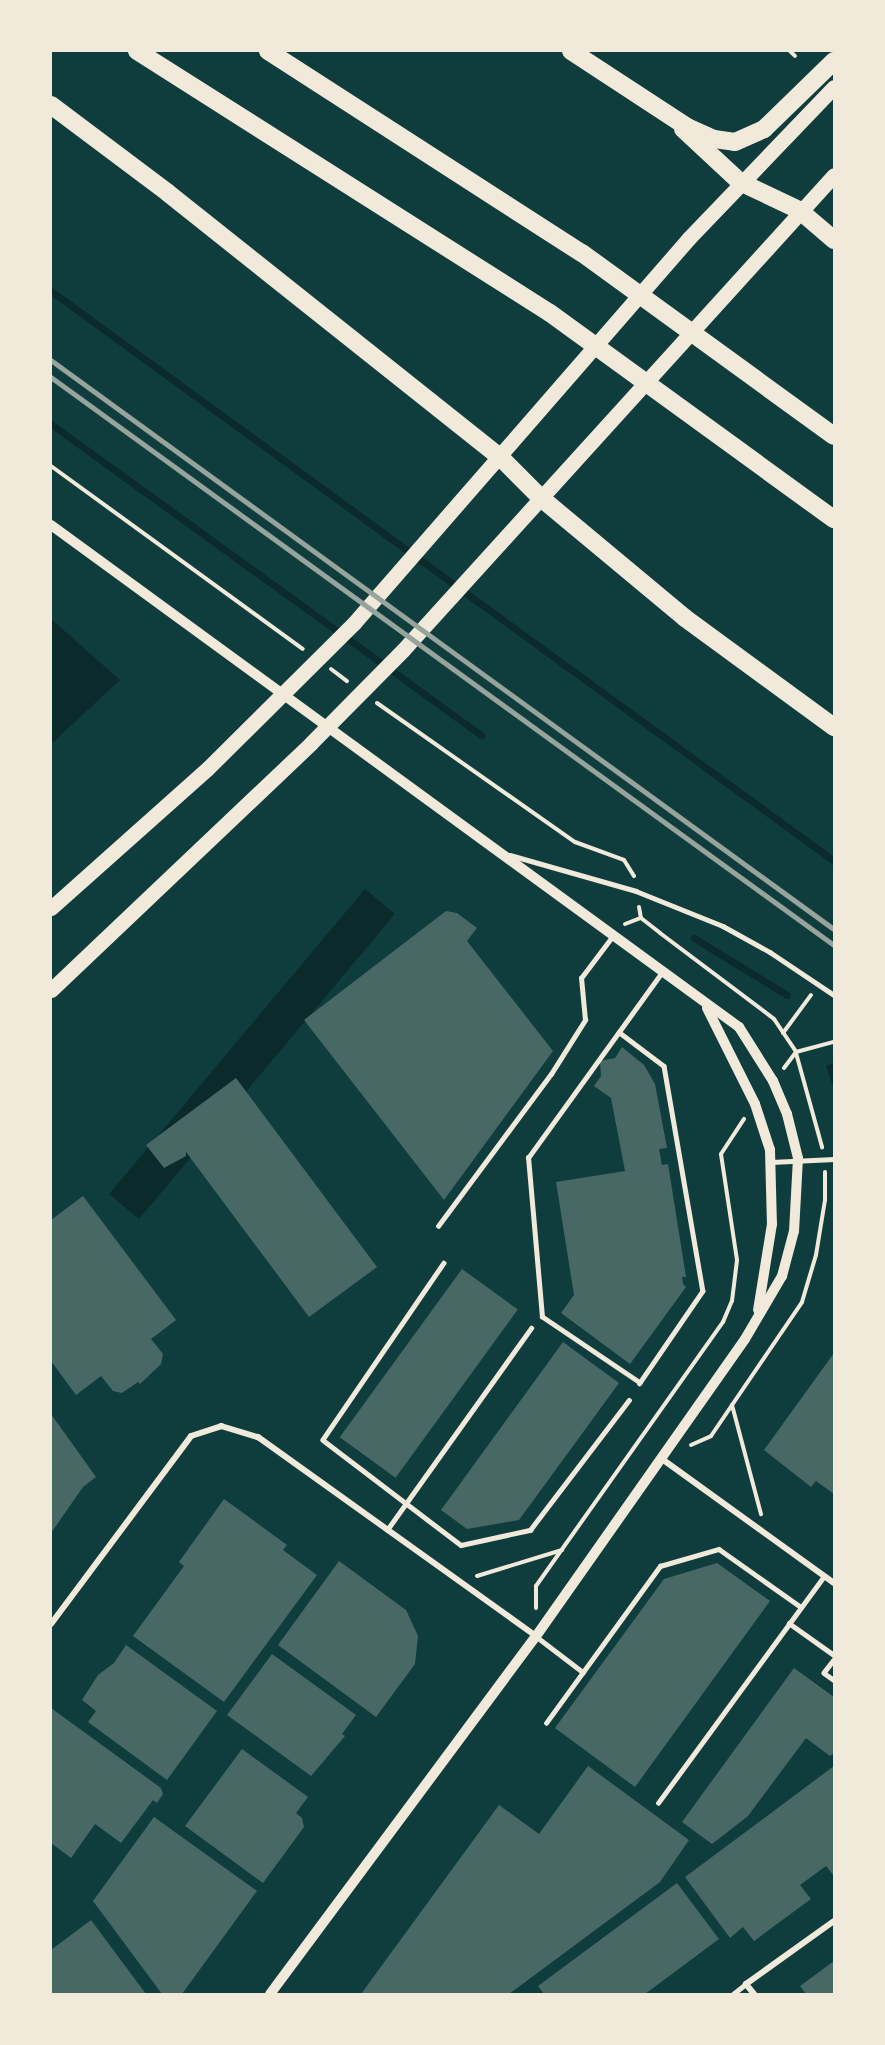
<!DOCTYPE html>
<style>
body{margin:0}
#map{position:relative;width:885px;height:2045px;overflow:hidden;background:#0f3d3e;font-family:"Fira Sans",sans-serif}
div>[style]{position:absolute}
.water>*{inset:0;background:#0a2a2b;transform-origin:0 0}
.stream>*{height:7px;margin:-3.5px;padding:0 3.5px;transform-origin:3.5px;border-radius:3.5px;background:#0a2a2b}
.building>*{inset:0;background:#486865;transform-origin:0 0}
.path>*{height:4px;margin:-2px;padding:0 2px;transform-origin:2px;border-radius:2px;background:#f1e9da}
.service>*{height:4.5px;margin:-2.25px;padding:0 2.25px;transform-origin:2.25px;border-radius:2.25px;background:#f1e9da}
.minor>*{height:6px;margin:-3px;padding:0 3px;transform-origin:3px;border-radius:3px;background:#f1e9da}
.tertiary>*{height:10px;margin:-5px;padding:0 5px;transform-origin:5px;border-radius:5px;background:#f1e9da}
.primary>*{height:15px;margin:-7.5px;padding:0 7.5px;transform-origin:7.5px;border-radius:7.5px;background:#f1e9da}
.motorway>*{height:18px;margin:-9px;padding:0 9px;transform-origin:9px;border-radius:9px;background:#f1e9da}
.rail>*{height:4.5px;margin:-2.25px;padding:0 2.25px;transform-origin:2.25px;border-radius:2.25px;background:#97a49c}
span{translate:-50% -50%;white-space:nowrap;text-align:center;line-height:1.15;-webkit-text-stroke:6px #f1e9da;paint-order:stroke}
.frame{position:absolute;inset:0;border:52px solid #f1e9da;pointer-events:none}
</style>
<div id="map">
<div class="water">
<i style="clip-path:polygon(51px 619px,120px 680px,51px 744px)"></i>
<i style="left:365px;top:889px;width:39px;height:398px;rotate:40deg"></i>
<i style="clip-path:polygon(834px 1063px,834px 1089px,826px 1066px)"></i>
</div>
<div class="stream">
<i style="left:51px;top:291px;width:968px;rotate:36.05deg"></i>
<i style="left:51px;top:424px;width:531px;rotate:35.88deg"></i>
<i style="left:694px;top:938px;width:109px;rotate:31.5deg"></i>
</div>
<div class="building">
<i style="clip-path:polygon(446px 911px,457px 913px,477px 928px,467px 941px,553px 1051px,444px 1200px,304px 1020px)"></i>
<i style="clip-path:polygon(622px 1047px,644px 1065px,655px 1084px,667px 1148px,659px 1149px,662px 1165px,668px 1164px,686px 1277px,682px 1277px,683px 1284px,686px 1287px,630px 1364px,561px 1313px,574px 1295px,556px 1182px,625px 1171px,611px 1098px,594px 1086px,601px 1076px,600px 1061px,615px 1058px)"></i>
<i style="clip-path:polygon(236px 1078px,377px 1267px,309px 1317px,186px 1152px,186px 1156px,164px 1168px,146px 1145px)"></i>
<i style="clip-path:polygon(83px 1196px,176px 1320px,151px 1339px,163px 1354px,161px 1364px,140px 1384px,138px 1382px,122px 1393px,113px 1391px,101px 1376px,76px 1395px,51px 1361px,51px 1220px)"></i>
<i style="left:462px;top:1269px;width:69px;height:208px;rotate:36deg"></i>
<i style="clip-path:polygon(563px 1342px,619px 1383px,519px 1520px,467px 1529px,441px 1510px)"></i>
<i style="clip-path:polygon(834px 1353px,834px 1494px,816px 1481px,811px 1487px,764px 1450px)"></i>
<i style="clip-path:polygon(51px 1414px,96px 1477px,83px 1487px,51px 1533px)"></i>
<i style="clip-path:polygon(224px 1499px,287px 1545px,283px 1550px,317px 1575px,224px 1702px,133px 1636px,184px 1566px,179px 1562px)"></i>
<i style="clip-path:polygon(339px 1561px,406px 1610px,418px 1636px,415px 1664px,376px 1717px,278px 1645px)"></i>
<i style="clip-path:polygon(717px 1563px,770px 1601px,635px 1787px,555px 1728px,664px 1579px)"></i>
<i style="clip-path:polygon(126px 1645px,217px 1711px,167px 1780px,88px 1722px,96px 1711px,82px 1700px,98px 1675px,114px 1663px)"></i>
<i style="clip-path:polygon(272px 1654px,356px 1715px,342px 1734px,345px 1736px,311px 1776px,227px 1715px)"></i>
<i style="clip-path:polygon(794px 1668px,834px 1697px,834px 1753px,830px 1756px,806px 1738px,748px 1816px,712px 1844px,682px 1822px)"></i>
<i style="clip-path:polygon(51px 1708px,161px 1788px,163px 1794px,157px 1803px,153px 1800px,121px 1843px,95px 1824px,71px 1858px,51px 1843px)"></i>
<i style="clip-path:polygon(242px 1749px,308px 1797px,296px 1813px,302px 1818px,304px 1827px,263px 1883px,185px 1826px)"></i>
<i style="clip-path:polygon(588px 1766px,689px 1840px,660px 1882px,509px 1994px,361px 1994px,499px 1805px,539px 1834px)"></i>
<i style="clip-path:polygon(834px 1766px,834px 1876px,826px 1866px,800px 1885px,811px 1899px,754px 1941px,743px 1927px,730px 1938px,685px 1877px)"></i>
<i style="clip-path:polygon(154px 1817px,257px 1891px,182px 1994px,162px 1994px,93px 1901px)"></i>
<i style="clip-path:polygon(677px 1883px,719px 1939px,645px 1994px,544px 1994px,538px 1986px)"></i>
<i style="clip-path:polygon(91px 1920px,146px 1994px,51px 1994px,51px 1950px)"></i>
<i style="clip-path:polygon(834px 1961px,834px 1994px,806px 1994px,800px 1986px)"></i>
</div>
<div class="path">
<i style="left:790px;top:51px;width:7px;rotate:45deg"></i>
<i style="left:51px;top:466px;width:311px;rotate:36deg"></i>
<i style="left:331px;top:669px;width:20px;rotate:37deg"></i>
<i style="left:377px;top:703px;width:242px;rotate:35.1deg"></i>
<i style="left:575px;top:842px;width:52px;rotate:20.2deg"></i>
<i style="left:624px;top:860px;width:19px;rotate:58deg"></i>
<i style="left:639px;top:907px;width:11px;rotate:80deg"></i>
<i style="left:641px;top:918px;width:24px;rotate:38deg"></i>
<i style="left:660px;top:933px;width:143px;rotate:37deg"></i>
<i style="left:774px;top:1019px;width:40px;rotate:56deg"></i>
<i style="left:796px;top:1052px;width:39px;rotate:-15deg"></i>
<i style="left:625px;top:924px;width:17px;rotate:-21deg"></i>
<i style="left:783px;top:1033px;width:47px;rotate:-53.6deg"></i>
<i style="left:796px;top:1053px;width:98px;rotate:74.5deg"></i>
<i style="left:784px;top:1068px;width:20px;rotate:-53deg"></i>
<i style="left:732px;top:1405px;width:113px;rotate:75.1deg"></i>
<i style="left:691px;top:1445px;width:22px;rotate:-24deg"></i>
<i style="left:711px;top:1436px;width:162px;rotate:-55.8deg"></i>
<i style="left:802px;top:1302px;width:49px;rotate:-73.4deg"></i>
<i style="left:816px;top:1255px;width:56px;rotate:-80.7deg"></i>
<i style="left:825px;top:1200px;width:28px;rotate:-90deg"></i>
<i style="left:477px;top:1576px;width:89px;rotate:-17deg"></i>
<i style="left:536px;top:1608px;width:22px;rotate:-90deg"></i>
<i style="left:536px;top:1586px;width:324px;rotate:-54.7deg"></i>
<i style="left:723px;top:1322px;width:23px;rotate:-67deg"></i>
<i style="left:732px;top:1301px;width:41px;rotate:-83deg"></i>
<i style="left:737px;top:1260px;width:107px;rotate:-98.6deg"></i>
<i style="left:721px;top:1154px;width:42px;rotate:-56.7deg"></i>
</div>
<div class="service">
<i style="left:510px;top:855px;width:131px;rotate:15.9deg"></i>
<i style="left:636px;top:891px;width:94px;rotate:21.9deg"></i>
<i style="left:723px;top:926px;width:54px;rotate:29deg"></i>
<i style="left:770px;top:952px;width:77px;rotate:33.9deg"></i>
<i style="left:619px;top:1032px;width:56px;rotate:37.1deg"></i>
<i style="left:664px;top:1066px;width:228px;rotate:80.2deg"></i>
<i style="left:703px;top:1291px;width:112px;rotate:124.4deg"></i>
<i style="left:640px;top:1383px;width:118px;rotate:-146deg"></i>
<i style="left:542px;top:1317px;width:160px;rotate:-95deg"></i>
<i style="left:528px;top:1158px;width:229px;rotate:-54.2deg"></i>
<i style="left:771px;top:1162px;width:63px;rotate:-2.7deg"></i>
<i style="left:438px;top:1226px;width:189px;rotate:-53.4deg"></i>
<i style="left:551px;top:1074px;width:64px;rotate:-57.8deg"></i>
<i style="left:585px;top:1020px;width:42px;rotate:-95.4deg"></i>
<i style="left:581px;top:978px;width:51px;rotate:-52.9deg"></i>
<i style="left:444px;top:1263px;width:214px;rotate:124.4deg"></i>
<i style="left:323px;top:1440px;width:173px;rotate:37.3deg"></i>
<i style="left:461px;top:1545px;width:71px;rotate:-12.3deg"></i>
<i style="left:530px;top:1530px;width:163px;rotate:-52.7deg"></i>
<i style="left:387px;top:1530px;width:248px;rotate:-54.5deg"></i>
<i style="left:789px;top:1623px;width:55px;rotate:35.4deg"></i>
<i style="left:537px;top:1637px;width:58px;rotate:37.3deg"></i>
<i style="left:834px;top:1660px;width:16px;rotate:128deg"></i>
<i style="left:824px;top:1673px;width:12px;rotate:35deg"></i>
<i style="left:546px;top:1723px;width:194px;rotate:-54deg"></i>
<i style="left:660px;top:1566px;width:61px;rotate:-16.1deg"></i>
<i style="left:719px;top:1549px;width:100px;rotate:35.3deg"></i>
<i style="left:658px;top:1803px;width:281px;rotate:-53.8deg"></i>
<i style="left:733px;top:1994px;width:16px;rotate:-38deg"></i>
</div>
<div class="minor">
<i style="left:662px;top:1459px;width:212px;rotate:35.8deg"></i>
<i style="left:51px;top:1624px;width:234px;rotate:-53.3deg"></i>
<i style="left:191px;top:1436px;width:32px;rotate:-18deg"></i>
<i style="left:221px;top:1426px;width:39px;rotate:17deg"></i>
<i style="left:258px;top:1437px;width:342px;rotate:35.6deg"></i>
<i style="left:754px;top:1994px;width:13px;rotate:-129deg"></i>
<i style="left:746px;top:1984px;width:108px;rotate:-35.6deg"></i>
</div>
<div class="tertiary">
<i style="left:51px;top:525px;width:852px;rotate:36.12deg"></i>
<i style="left:739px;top:1027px;width:64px;rotate:57.8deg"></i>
<i style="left:773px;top:1081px;width:36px;rotate:67deg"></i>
<i style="left:787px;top:1114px;width:45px;rotate:76deg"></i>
<i style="left:798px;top:1158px;width:73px;rotate:93.1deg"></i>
<i style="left:794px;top:1231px;width:47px;rotate:104.9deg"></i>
<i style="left:782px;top:1276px;width:73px;rotate:120.4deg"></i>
<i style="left:745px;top:1339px;width:363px;rotate:125.1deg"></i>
<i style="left:536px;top:1636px;width:446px;rotate:126.6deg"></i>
<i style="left:707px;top:1008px;width:107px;rotate:63.4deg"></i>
<i style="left:755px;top:1104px;width:48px;rotate:71.9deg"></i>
<i style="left:770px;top:1150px;width:74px;rotate:88.5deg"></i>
<i style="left:772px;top:1224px;width:87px;rotate:99.2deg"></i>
</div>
<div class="primary">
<i style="left:51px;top:908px;width:209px;rotate:-41.7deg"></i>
<i style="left:207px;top:769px;width:207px;rotate:-44.8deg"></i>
<i style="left:354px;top:623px;width:510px;rotate:-48.97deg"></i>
<i style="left:689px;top:238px;width:209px;rotate:-46.2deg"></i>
<i style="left:51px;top:990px;width:359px;rotate:-43.5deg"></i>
<i style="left:311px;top:743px;width:131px;rotate:-45.3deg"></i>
<i style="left:403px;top:650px;width:641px;rotate:-47.78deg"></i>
</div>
<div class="motorway">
<i style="left:137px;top:51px;width:489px;rotate:32.4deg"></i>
<i style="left:550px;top:313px;width:351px;rotate:36deg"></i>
<i style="left:268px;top:51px;width:373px;rotate:32.8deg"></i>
<i style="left:582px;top:253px;width:311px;rotate:36deg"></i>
<i style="left:571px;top:51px;width:139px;rotate:33.2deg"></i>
<i style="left:687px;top:127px;width:30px;rotate:24deg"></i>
<i style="left:714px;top:139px;width:21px;rotate:8deg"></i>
<i style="left:735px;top:142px;width:32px;rotate:-24deg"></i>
<i style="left:764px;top:129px;width:98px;rotate:-44.2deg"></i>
<i style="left:51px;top:105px;width:146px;rotate:36.9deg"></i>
<i style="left:168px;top:193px;width:424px;rotate:38.5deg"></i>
<i style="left:500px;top:457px;width:58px;rotate:45deg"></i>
<i style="left:541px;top:498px;width:187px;rotate:39.8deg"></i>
<i style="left:685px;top:618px;width:185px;rotate:36.2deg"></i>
<i style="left:683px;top:129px;width:78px;rotate:42.9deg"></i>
<i style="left:740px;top:182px;width:65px;rotate:25.4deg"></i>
<i style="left:799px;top:210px;width:46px;rotate:40.6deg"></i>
</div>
<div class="rail">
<i style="left:51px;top:360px;width:968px;rotate:36.01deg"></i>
<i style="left:51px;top:377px;width:967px;rotate:35.96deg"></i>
</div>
<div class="frame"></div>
</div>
